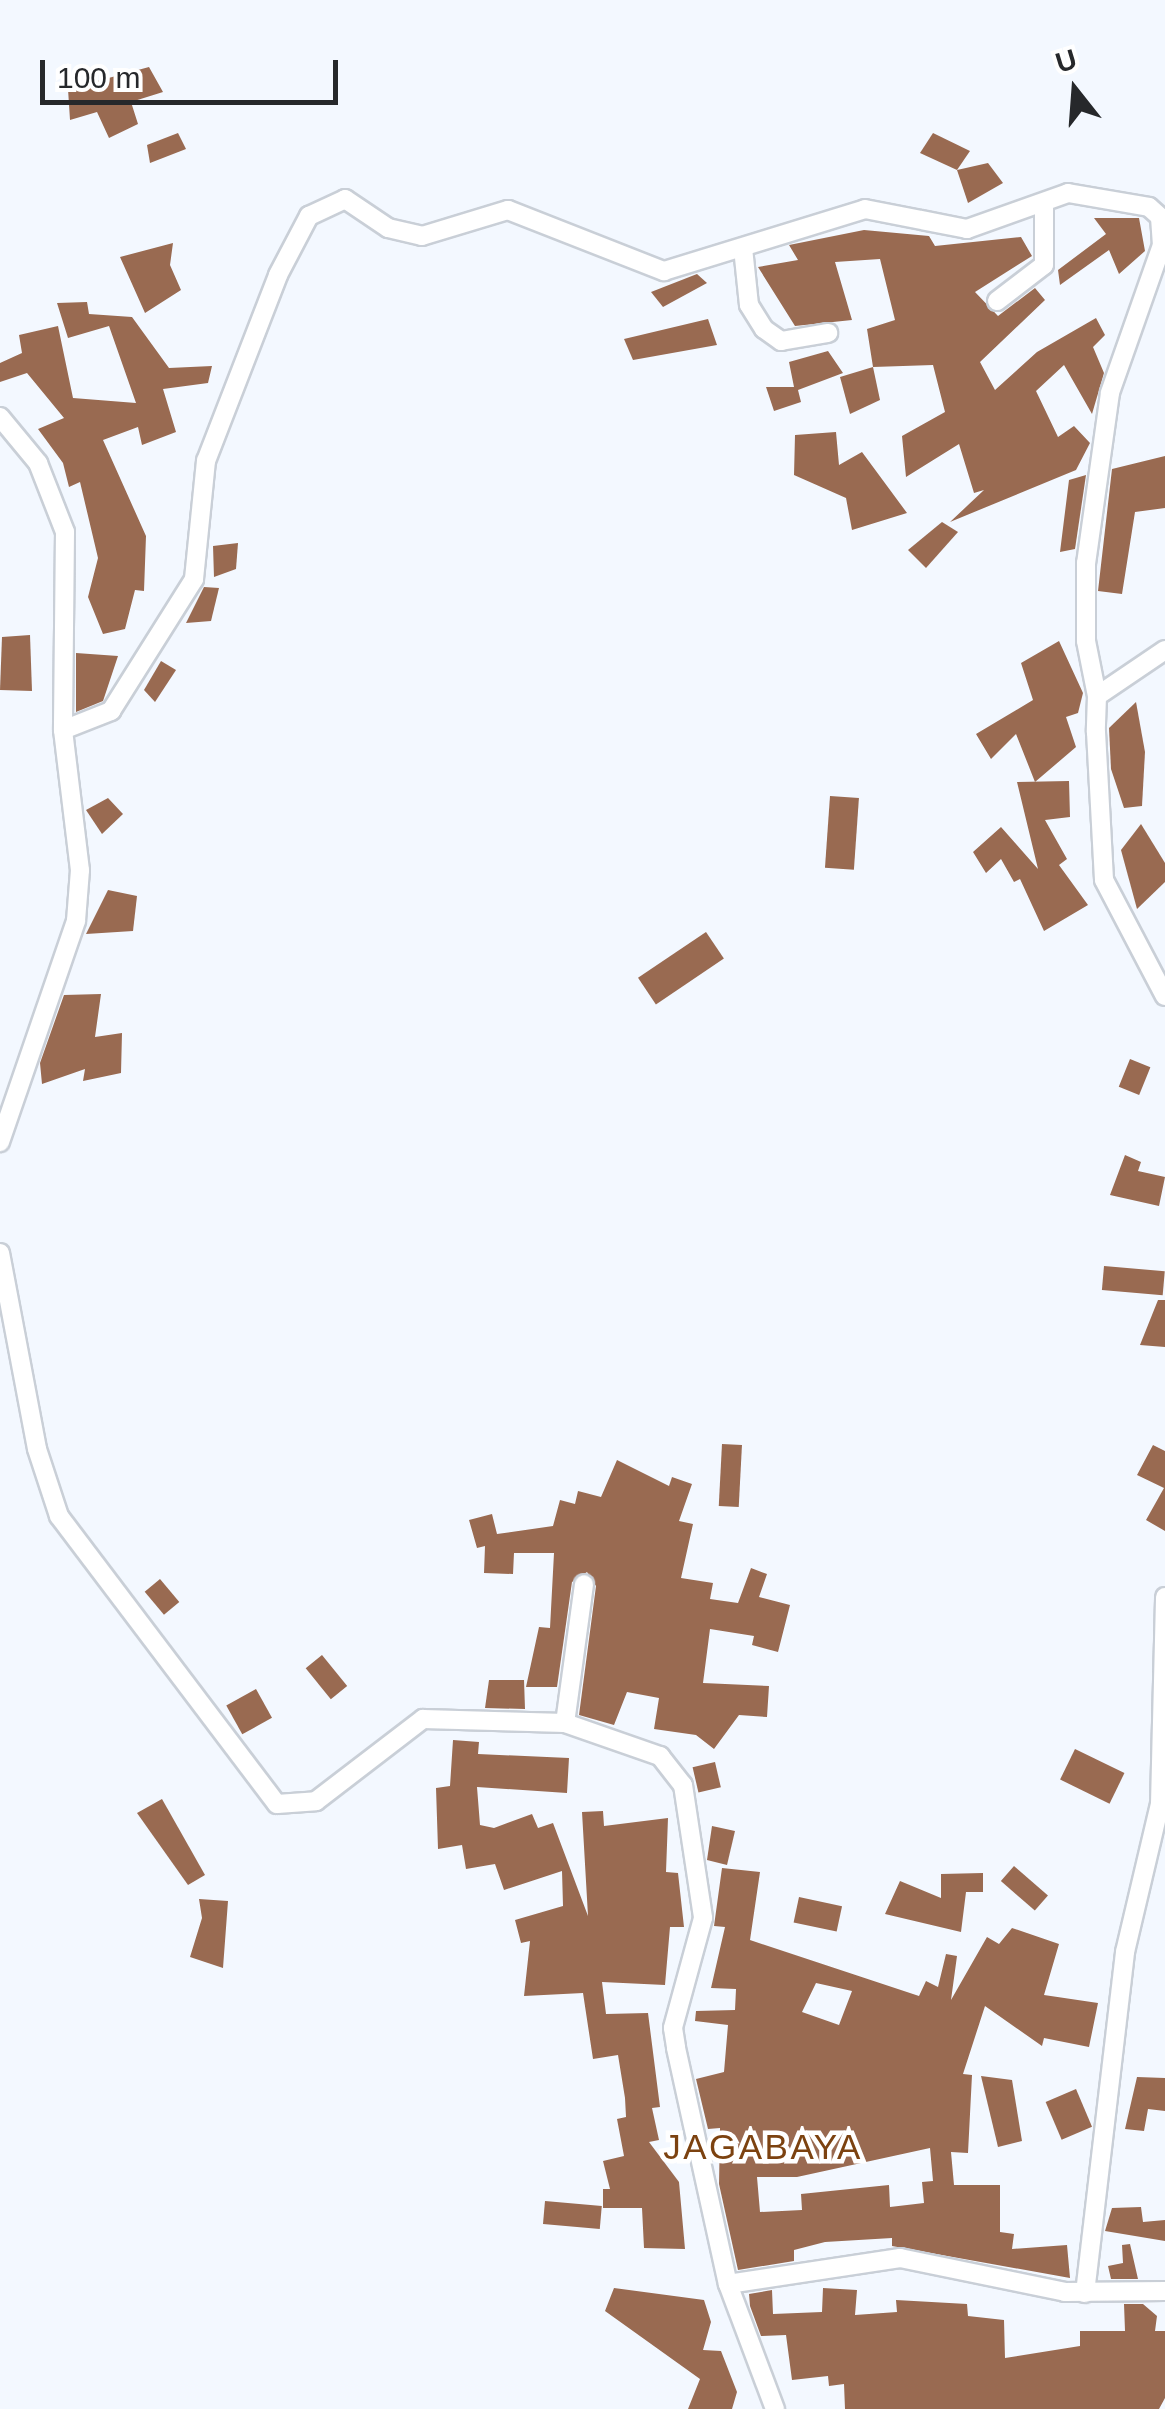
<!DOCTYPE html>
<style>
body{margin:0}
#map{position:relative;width:1165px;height:2409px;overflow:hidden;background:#f3f8ff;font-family:Helvetica,sans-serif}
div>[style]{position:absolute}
.building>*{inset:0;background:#996a51;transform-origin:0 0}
.roads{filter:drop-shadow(2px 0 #c9cfd7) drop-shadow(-2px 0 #c9cfd7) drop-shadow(0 2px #c9cfd7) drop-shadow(0 -2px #c9cfd7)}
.minor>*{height:18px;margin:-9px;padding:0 9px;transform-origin:9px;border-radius:9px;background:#fff}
span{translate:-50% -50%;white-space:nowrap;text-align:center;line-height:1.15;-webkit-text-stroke:9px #fff;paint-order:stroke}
.quarter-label{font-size:35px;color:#7c4210;letter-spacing:2.5px}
.north{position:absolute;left:1025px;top:40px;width:100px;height:100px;-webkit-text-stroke:8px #fff;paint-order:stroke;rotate:343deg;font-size:28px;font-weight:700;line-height:40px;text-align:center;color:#26282b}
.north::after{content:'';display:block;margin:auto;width:35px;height:45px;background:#26282b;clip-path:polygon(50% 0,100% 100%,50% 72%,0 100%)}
.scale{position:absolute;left:40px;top:60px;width:298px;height:45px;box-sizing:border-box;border:5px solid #26282b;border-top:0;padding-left:12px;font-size:30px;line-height:35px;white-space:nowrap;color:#26282b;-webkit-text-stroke:8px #fff;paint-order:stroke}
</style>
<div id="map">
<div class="building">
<i style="clip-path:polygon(149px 67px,163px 92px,131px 102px,138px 124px,109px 138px,97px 112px,70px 120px,68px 89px)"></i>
<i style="clip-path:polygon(178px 133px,186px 149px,150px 163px,147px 145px)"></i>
<i style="clip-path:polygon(933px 133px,970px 151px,957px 170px,920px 153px)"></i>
<i style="clip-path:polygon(988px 163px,1003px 183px,968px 203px,957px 170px)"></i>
<i style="clip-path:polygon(1094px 218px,1139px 218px,1145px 251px,1119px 274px,1109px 250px,1060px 285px,1058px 270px,1106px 234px)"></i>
<i style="clip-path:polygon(864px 230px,929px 236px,935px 246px,1021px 237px,1032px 256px,975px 292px,998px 316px,1035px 288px,1045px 300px,980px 362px,995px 390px,1037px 352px,1096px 318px,1105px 335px,1093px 347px,1104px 373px,1092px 414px,1064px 365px,1036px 391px,1058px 437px,1074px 426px,1090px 443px,1076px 470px,950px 522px,984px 490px,974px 493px,959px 444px,906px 477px,902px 436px,945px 412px,933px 365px,873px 367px,867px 329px,895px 320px,880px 259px,835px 262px,852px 320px,795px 326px,758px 267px,798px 260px,789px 245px)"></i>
<i style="clip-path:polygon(173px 243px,170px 265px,181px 290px,145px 313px,120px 257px)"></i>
<i style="clip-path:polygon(697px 274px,707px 283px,663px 307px,651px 292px)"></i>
<i style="clip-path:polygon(87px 302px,89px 314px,132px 317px,169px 368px,212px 366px,208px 383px,163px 389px,176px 432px,142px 445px,138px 427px,103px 440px,146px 536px,144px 591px,135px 590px,125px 629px,103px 634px,88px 597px,98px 558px,80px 482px,69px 487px,63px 463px,38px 429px,64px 418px,27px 373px,0 382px,0 363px,22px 353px,19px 335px,58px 326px,73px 398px,136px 403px,109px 326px,68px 338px,57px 303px)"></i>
<i style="clip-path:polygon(708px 319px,717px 345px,633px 360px,624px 339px)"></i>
<i style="clip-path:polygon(828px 351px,843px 373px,798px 390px,801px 402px,774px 411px,766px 387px,794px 387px,789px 362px)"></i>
<i style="clip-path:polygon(873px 367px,880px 400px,850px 414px,840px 377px)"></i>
<i style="clip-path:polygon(836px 432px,839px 465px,862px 452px,907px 513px,852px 530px,846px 498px,794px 475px,795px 435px)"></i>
<i style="clip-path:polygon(1165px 456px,1165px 508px,1135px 512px,1122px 594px,1098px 591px,1112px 469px)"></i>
<i style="clip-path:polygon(1086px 475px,1075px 549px,1060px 552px,1069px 480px)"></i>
<i style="clip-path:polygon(942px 522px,958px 532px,926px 568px,908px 550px)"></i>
<i style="clip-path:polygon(238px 543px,236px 569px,214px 577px,213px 546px)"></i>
<i style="clip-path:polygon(204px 587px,219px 588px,211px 621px,186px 623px)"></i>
<i style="clip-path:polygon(30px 635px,32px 691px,0 690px,2px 637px)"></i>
<i style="clip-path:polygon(1059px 641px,1083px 693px,1078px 713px,1066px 717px,1076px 747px,1035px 782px,1016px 734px,991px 759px,976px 734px,1033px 700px,1021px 663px)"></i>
<i style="clip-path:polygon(76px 653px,118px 656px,103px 701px,76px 712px)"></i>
<i style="clip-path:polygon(161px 661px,176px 670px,155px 702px,144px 690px)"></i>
<i style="clip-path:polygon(1136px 702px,1145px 752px,1142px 806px,1124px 808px,1111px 769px,1109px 728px)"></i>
<i style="clip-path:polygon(1069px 781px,1070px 817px,1045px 820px,1067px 859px,1059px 865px,1088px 905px,1044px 931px,1020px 879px,1014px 882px,1001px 859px,986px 873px,973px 852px,1001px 827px,1038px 869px,1017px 782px)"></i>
<i style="left:830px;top:796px;width:29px;height:72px;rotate:4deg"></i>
<i style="clip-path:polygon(108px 798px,123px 814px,102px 834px,86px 810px)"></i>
<i style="clip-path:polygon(1141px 824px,1165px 863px,1165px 882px,1137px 909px,1121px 850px)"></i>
<i style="clip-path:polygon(108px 890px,137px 896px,133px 931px,86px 934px)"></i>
<i style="left:706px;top:932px;width:32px;height:82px;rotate:56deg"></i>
<i style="clip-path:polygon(101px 994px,95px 1037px,122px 1033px,121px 1073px,83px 1081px,85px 1069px,42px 1084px,40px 1063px,64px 995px)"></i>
<i style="left:1130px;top:1059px;width:22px;height:30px;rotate:22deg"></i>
<i style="clip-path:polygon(1125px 1155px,1141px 1162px,1138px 1171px,1165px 1177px,1159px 1206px,1110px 1195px)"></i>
<i style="left:1104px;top:1266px;width:61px;height:24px;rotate:5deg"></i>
<i style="clip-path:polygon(1158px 1300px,1165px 1300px,1165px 1347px,1140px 1345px)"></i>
<i style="left:722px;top:1444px;width:20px;height:62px;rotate:3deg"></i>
<i style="clip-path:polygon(1153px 1445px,1165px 1451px,1165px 1531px,1146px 1520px,1164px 1488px,1137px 1475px)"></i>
<i style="clip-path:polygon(617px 1460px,669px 1486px,672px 1477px,692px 1484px,679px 1521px,693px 1524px,681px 1578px,713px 1583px,710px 1599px,738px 1603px,751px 1568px,767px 1574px,759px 1597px,790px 1605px,778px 1652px,752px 1645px,754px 1636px,710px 1629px,703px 1683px,769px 1686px,767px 1717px,739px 1715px,714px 1749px,696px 1735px,654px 1729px,659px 1698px,627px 1692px,614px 1725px,579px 1715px,596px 1586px,587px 1572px,572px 1582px,557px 1687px,526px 1687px,539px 1627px,550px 1628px,554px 1553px,514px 1553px,513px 1574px,484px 1573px,485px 1546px,477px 1548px,469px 1520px,492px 1514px,497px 1534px,553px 1526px,560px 1500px,575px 1504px,578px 1491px,601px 1497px)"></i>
<i style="left:160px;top:1579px;width:30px;height:20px;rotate:50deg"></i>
<i style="left:322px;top:1655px;width:40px;height:21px;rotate:51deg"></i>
<i style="clip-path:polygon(489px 1680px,524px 1680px,525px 1709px,485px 1708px)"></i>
<i style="left:256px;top:1689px;width:33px;height:34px;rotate:61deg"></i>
<i style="clip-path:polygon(453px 1740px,479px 1742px,478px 1754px,569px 1758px,567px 1793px,477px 1787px,480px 1825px,494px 1828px,532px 1814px,538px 1828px,553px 1823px,588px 1916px,582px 1812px,603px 1811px,604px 1826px,668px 1818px,666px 1872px,678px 1873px,684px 1927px,670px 1927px,665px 1985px,602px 1982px,606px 2014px,648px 2013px,660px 2107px,652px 2108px,659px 2140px,649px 2142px,679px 2182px,685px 2249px,644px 2248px,642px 2208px,603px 2208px,603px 2189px,610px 2189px,603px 2161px,624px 2156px,617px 2119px,626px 2117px,625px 2098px,618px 2055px,593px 2059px,583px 1993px,524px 1996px,530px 1941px,521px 1943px,515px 1920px,563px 1906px,562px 1871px,504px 1890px,495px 1864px,466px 1869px,462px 1845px,438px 1849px,436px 1788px,450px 1786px)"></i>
<i style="left:1075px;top:1749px;width:55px;height:34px;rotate:26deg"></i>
<i style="left:715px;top:1762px;width:26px;height:23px;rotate:77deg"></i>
<i style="clip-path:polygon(162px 1799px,205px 1875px,188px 1885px,137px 1813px)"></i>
<i style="clip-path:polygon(712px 1826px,735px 1831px,727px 1865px,707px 1860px)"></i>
<i style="left:1014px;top:1866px;width:45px;height:20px;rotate:41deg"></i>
<i style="clip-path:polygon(evenodd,722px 1868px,760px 1872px,750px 1940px,919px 1996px,926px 1981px,938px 1987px,946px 1954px,957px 1956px,951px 2000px,987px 1937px,999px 1944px,1012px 1928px,1059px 1944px,1044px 1995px,1098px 2003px,1089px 2047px,1044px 2038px,1042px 2046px,985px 2006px,963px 2074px,972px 2075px,968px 2153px,951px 2152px,954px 2185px,1000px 2185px,1000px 2232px,1014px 2234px,1012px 2249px,1067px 2245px,1070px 2278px,892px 2246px,892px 2238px,825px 2242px,794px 2250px,794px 2261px,738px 2270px,719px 2184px,720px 2128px,708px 2129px,696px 2079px,724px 2072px,728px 2025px,695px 2021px,696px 2011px,735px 2010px,736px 1989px,711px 1988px,725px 1927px,714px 1926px,722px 1868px,816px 1983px,852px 1991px,839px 2025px,802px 2012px,816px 1983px,722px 1868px,930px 2148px,933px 2181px,922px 2182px,924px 2203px,890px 2207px,889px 2185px,801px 2194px,802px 2210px,760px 2212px,757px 2177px,797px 2177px,930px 2148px)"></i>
<i style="clip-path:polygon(983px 1873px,983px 1892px,966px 1892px,961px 1932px,885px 1914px,900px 1881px,941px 1898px,941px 1874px)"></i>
<i style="left:799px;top:1897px;width:44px;height:26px;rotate:12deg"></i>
<i style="clip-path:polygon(199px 1899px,228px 1901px,223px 1968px,190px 1957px,202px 1918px)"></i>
<i style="clip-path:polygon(981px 2076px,1012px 2080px,1022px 2141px,998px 2147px)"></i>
<i style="clip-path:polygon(1137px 2077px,1165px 2078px,1165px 2111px,1148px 2109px,1144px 2131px,1125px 2129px)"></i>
<i style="left:1076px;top:2089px;width:41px;height:33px;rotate:67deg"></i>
<i style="left:545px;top:2201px;width:57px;height:23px;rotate:5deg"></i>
<i style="clip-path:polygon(1141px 2207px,1143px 2222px,1165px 2220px,1165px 2241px,1105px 2231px,1112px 2208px)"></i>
<i style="clip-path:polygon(1130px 2244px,1138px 2279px,1111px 2279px,1108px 2266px,1123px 2263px,1122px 2245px)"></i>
<i style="clip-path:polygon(614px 2288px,704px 2300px,711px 2322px,703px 2350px,721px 2351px,737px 2392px,732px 2409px,688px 2409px,700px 2379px,605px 2311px)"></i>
<i style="clip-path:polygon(823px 2288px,857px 2290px,855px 2315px,897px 2312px,896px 2300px,967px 2304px,968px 2316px,1004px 2320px,1005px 2358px,1080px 2346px,1080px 2331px,1125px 2331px,1124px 2304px,1143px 2304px,1157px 2316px,1155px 2331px,1165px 2331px,1165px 2398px,1159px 2409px,845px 2409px,844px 2384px,829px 2386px,828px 2376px,792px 2380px,786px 2335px,761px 2336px,750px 2306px,749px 2294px,772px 2290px,773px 2314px,822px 2312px)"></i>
</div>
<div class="roads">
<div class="minor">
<i style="left:743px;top:248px;width:57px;rotate:84deg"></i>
<i style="left:749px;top:305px;width:28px;rotate:58deg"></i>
<i style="left:764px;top:329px;width:21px;rotate:35deg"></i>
<i style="left:781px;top:341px;width:48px;rotate:-9.7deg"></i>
<i style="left:997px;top:301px;width:59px;rotate:-37.5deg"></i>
<i style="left:1044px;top:265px;width:62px;rotate:-90deg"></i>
<i style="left:0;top:417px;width:60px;rotate:50.4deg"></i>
<i style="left:38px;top:463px;width:74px;rotate:68.6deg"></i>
<i style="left:65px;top:532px;width:198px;rotate:90.6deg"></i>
<i style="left:63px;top:730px;width:141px;rotate:83.1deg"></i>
<i style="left:80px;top:870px;width:51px;rotate:94.5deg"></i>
<i style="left:76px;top:921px;width:234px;rotate:109deg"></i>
<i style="left:1165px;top:650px;width:82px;rotate:145.9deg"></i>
<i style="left:1097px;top:696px;width:36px;rotate:92deg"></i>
<i style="left:1096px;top:732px;width:148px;rotate:86.9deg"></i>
<i style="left:1104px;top:880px;width:131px;rotate:62.3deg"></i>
<i style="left:63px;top:730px;width:52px;rotate:-21.6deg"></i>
<i style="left:111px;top:711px;width:156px;rotate:-57.8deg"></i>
<i style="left:194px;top:579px;width:119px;rotate:-84.2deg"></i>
<i style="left:206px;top:461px;width:199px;rotate:-68.8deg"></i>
<i style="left:278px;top:275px;width:67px;rotate:-62.3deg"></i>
<i style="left:309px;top:216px;width:40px;rotate:-25deg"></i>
<i style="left:345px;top:199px;width:52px;rotate:34deg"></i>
<i style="left:388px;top:228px;width:35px;rotate:13deg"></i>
<i style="left:422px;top:236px;width:90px;rotate:-16.8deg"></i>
<i style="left:508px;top:210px;width:168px;rotate:21.4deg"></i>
<i style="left:664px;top:271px;width:210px;rotate:-17.1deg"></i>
<i style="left:865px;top:209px;width:104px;rotate:11.1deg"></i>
<i style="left:967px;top:229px;width:107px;rotate:-19.6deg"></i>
<i style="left:1068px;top:193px;width:82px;rotate:9.8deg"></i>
<i style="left:1149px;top:207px;width:15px;rotate:42deg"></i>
<i style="left:1160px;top:217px;width:28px;rotate:86deg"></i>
<i style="left:1162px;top:245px;width:157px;rotate:109.4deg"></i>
<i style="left:1110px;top:393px;width:172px;rotate:98deg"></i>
<i style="left:1086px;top:563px;width:78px;rotate:90deg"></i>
<i style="left:1086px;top:641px;width:56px;rotate:78.7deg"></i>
<i style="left:0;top:1253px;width:199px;rotate:79.3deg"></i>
<i style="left:37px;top:1449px;width:71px;rotate:71.8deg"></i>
<i style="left:59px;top:1516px;width:361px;rotate:52.9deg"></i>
<i style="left:277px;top:1804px;width:39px;rotate:-4deg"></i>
<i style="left:316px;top:1801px;width:135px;rotate:-37.5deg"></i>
<i style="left:423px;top:1719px;width:142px;rotate:1.6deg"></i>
<i style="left:565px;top:1723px;width:101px;rotate:19.2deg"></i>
<i style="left:660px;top:1756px;width:37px;rotate:52deg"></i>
<i style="left:683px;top:1785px;width:134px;rotate:81.4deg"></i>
<i style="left:703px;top:1918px;width:114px;rotate:105.3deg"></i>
<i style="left:673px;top:2028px;width:20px;rotate:81deg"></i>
<i style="left:676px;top:2048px;width:242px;rotate:77.6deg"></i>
<i style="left:728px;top:2284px;width:134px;rotate:69.4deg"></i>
<i style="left:565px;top:1723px;width:140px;rotate:-82.2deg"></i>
<i style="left:728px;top:2284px;width:174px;rotate:-8.6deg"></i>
<i style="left:900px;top:2258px;width:168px;rotate:11.6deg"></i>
<i style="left:1065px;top:2292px;width:100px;rotate:-0.6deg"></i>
<i style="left:1085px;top:2293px;width:343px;rotate:-83.3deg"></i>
<i style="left:1125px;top:1952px;width:152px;rotate:-76.7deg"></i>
<i style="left:1160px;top:1804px;width:207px;rotate:-88.6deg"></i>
</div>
</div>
<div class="quarter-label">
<span style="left:763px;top:2147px">JAGABAYA</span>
</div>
<div class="north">U</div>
<div class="scale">100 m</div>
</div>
